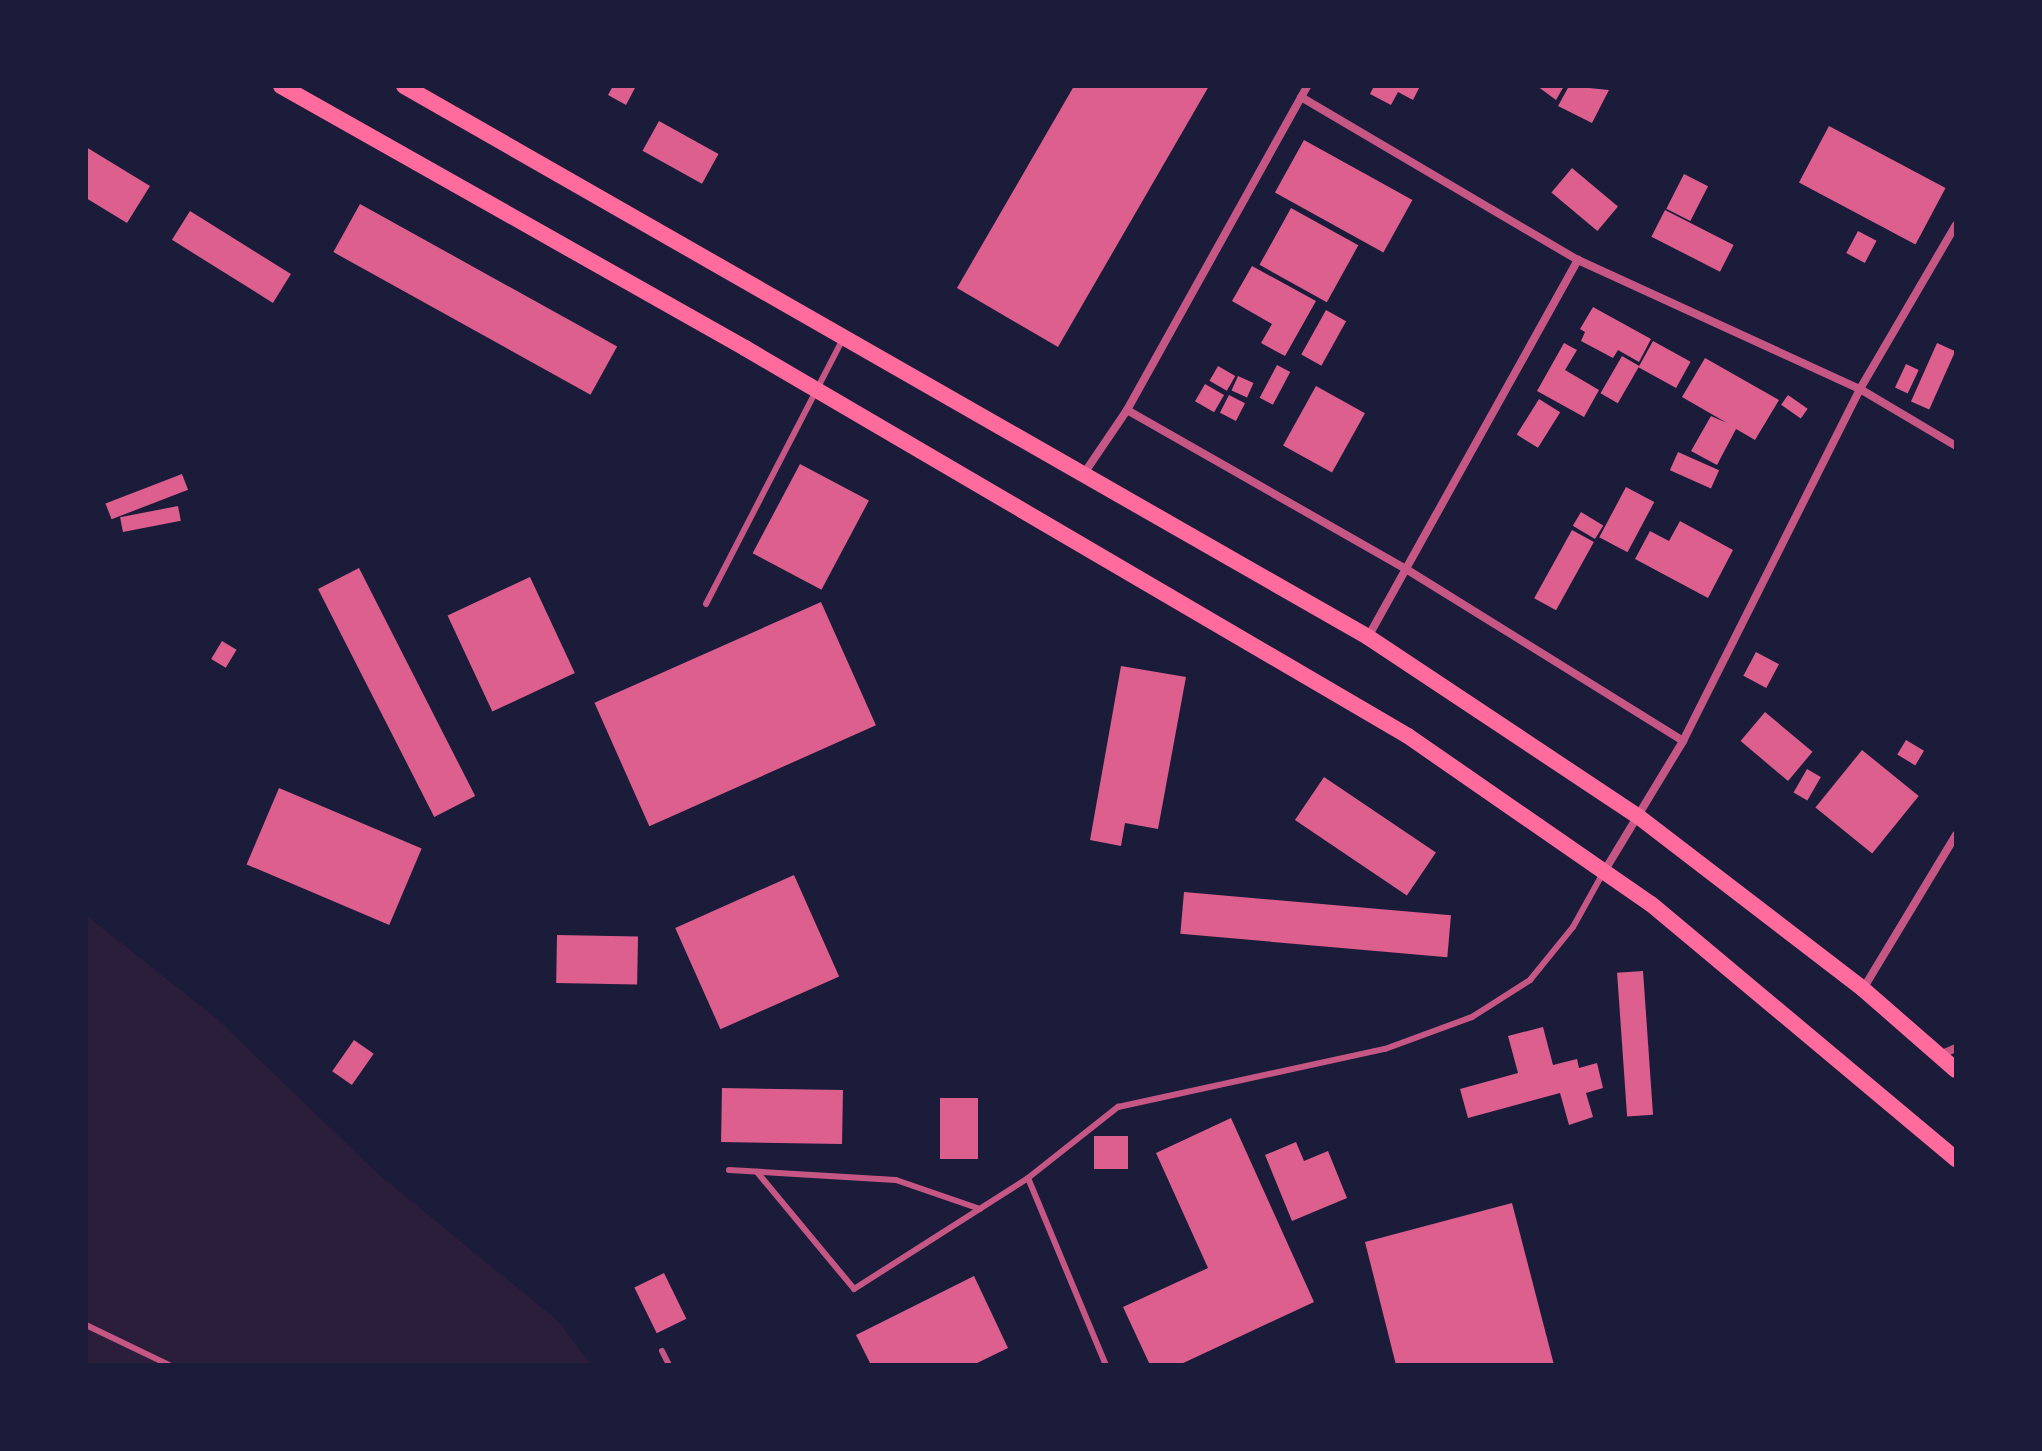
<!DOCTYPE html>
<style>
body{margin:0}
#map{position:relative;width:2042px;height:1451px;overflow:hidden;background:#1b1b3a;font-family:"Source Serif 4",serif}
div>[style]{position:absolute}
.green>*{inset:0;background:#2a1e3b}
.building>*{inset:0;background:#dd5f8e;transform-origin:0 0}
.service>*{height:6px;margin:-3px;padding:0 3px;transform-origin:3px;border-radius:3px;background:#c65784}
.minor>*{height:8px;margin:-4px;padding:0 4px;transform-origin:4px;border-radius:4px;background:#c65784}
.secondary>*{height:16px;margin:-8px;padding:0 8px;transform-origin:8px;border-radius:8px;background:#ff6b9d}
span{translate:-50% -50%;white-space:nowrap;text-align:center;line-height:1.15;-webkit-text-stroke:8px #1b1b3a;paint-order:stroke}
.frame{position:absolute;inset:0;border:88px solid #1b1b3a;pointer-events:none}
</style>
<div id="map">
<div class="green">
<i style="clip-path:polygon(86px 915px,217px 1019px,377px 1173px,558px 1321px,591px 1365px,86px 1365px)"></i>
</div>
<div class="building">
<i style="clip-path:polygon(613px 86px,636px 86px,626px 105px,608px 95px)"></i>
<i style="clip-path:polygon(1074px 86px,1209px 86px,1058px 347px,957px 288px)"></i>
<i style="clip-path:polygon(1374px 86px,1420px 86px,1413px 100px,1398px 92px,1391px 105px,1370px 94px)"></i>
<i style="clip-path:polygon(1537px 86px,1564px 86px,1556px 100px)"></i>
<i style="clip-path:polygon(1569px 86px,1609px 90px,1592px 123px,1558px 106px)"></i>
<i style="left:659px;top:121px;width:68px;height:34px;rotate:29deg"></i>
<i style="left:1829px;top:126px;width:132px;height:64px;rotate:28deg"></i>
<i style="left:1304px;top:140px;width:124px;height:60px;rotate:29deg"></i>
<i style="clip-path:polygon(86px 147px,150px 186px,127px 223px,86px 198px)"></i>
<i style="left:1572px;top:168px;width:60px;height:32px;rotate:40deg"></i>
<i style="left:1684px;top:174px;width:27px;height:39px;rotate:27deg"></i>
<i style="left:360px;top:204px;width:294px;height:55px;rotate:29deg"></i>
<i style="left:1291px;top:208px;width:77px;height:65px;rotate:29deg"></i>
<i style="left:1665px;top:210px;width:77px;height:30px;rotate:27deg"></i>
<i style="left:190px;top:211px;width:119px;height:34px;rotate:32deg"></i>
<i style="left:1858px;top:231px;width:21px;height:25px;rotate:28deg"></i>
<i style="clip-path:polygon(1252px 266px,1316px 301px,1285px 356px,1261px 343px,1272px 324px,1232px 301px)"></i>
<i style="clip-path:polygon(1593px 307px,1651px 339px,1639px 362px,1618px 350px,1613px 358px,1581px 341px,1585px 332px,1580px 329px)"></i>
<i style="left:1326px;top:310px;width:23px;height:51px;rotate:29deg"></i>
<i style="left:1653px;top:341px;width:43px;height:30px;rotate:29deg"></i>
<i style="clip-path:polygon(1564px 343px,1577px 350px,1565px 370px,1599px 390px,1584px 417px,1537px 391px)"></i>
<i style="left:1937px;top:343px;width:20px;height:64px;rotate:24deg"></i>
<i style="left:1622px;top:356px;width:20px;height:43px;rotate:30deg"></i>
<i style="clip-path:polygon(1705px 358px,1779px 400px,1755px 440px,1736px 429px,1717px 465px,1691px 451px,1711px 416px,1727px 423px,1682px 397px)"></i>
<i style="left:1906px;top:364px;width:14px;height:26px;rotate:25deg"></i>
<i style="left:1277px;top:365px;width:15px;height:37px;rotate:28deg"></i>
<i style="left:1218px;top:366px;width:20px;height:17px;rotate:30deg"></i>
<i style="left:1238px;top:376px;width:17px;height:16px;rotate:24deg"></i>
<i style="left:1205px;top:384px;width:22px;height:20px;rotate:30deg"></i>
<i style="left:1316px;top:386px;width:56px;height:68px;rotate:29deg"></i>
<i style="left:1229px;top:395px;width:18px;height:20px;rotate:27deg"></i>
<i style="left:1788px;top:395px;width:24px;height:12px;rotate:35deg"></i>
<i style="left:1539px;top:399px;width:25px;height:42px;rotate:32deg"></i>
<i style="left:1678px;top:452px;width:45px;height:20px;rotate:24deg"></i>
<i style="left:800px;top:464px;width:78px;height:101px;rotate:28deg"></i>
<i style="left:182px;top:474px;width:17px;height:82px;rotate:69deg"></i>
<i style="left:1626px;top:487px;width:32px;height:57px;rotate:28deg"></i>
<i style="left:178px;top:506px;width:15px;height:59px;rotate:79deg"></i>
<i style="left:1581px;top:512px;width:26px;height:16px;rotate:31deg"></i>
<i style="clip-path:polygon(1680px 521px,1733px 550px,1708px 598px,1635px 559px,1650px 531px,1669px 541px)"></i>
<i style="left:1572px;top:530px;width:25px;height:78px;rotate:29deg"></i>
<i style="left:359px;top:568px;width:256px;height:46px;rotate:63deg"></i>
<i style="left:530px;top:577px;width:106px;height:91px;rotate:65deg"></i>
<i style="left:821px;top:602px;width:135px;height:248px;rotate:66deg"></i>
<i style="left:222px;top:641px;width:17px;height:21px;rotate:31deg"></i>
<i style="left:1756px;top:652px;width:26px;height:27px;rotate:28deg"></i>
<i style="clip-path:polygon(1121px 666px,1186px 677px,1158px 829px,1125px 823px,1121px 846px,1090px 840px)"></i>
<i style="left:1765px;top:712px;width:62px;height:38px;rotate:40deg"></i>
<i style="left:1906px;top:740px;width:21px;height:17px;rotate:31deg"></i>
<i style="left:1862px;top:750px;width:73px;height:74px;rotate:39deg"></i>
<i style="left:1807px;top:769px;width:16px;height:27px;rotate:30deg"></i>
<i style="left:1324px;top:777px;width:135px;height:52px;rotate:34deg"></i>
<i style="left:279px;top:788px;width:155px;height:83px;rotate:23deg"></i>
<i style="left:794px;top:875px;width:111px;height:130px;rotate:66deg"></i>
<i style="left:1184px;top:892px;width:268px;height:42px;rotate:5deg"></i>
<i style="left:557px;top:935px;width:81px;height:48px;rotate:1deg"></i>
<i style="left:1643px;top:971px;width:144px;height:26px;rotate:86deg"></i>
<i style="clip-path:polygon(1543px 1027px,1553px 1065px,1577px 1059px,1579px 1068px,1597px 1063px,1603px 1088px,1586px 1093px,1593px 1117px,1569px 1125px,1560px 1093px,1468px 1118px,1460px 1089px,1518px 1073px,1508px 1036px)"></i>
<i style="left:354px;top:1040px;width:24px;height:38px;rotate:35deg"></i>
<i style="left:722px;top:1088px;width:121px;height:54px;rotate:1deg"></i>
<i style="left:940px;top:1098px;width:38px;height:61px"></i>
<i style="clip-path:polygon(1231px 1118px,1314px 1302px,1179px 1365px,1150px 1365px,1123px 1307px,1208px 1268px,1156px 1153px)"></i>
<i style="left:1094px;top:1136px;width:34px;height:33px"></i>
<i style="clip-path:polygon(1296px 1142px,1304px 1161px,1328px 1151px,1347px 1198px,1292px 1221px,1265px 1155px)"></i>
<i style="clip-path:polygon(1512px 1203px,1554px 1365px,1396px 1365px,1365px 1242px)"></i>
<i style="left:664px;top:1273px;width:51px;height:33px;rotate:64deg"></i>
<i style="clip-path:polygon(974px 1276px,1008px 1348px,973px 1365px,871px 1365px,856px 1335px)"></i>
</div>
<div class="service">
<i style="left:706px;top:604px;width:301px;rotate:-62.7deg"></i>
<i style="left:729px;top:1170px;width:167px;rotate:3.4deg"></i>
<i style="left:896px;top:1180px;width:89px;rotate:19deg"></i>
<i style="left:757px;top:1172px;width:152px;rotate:50.3deg"></i>
<i style="left:854px;top:1289px;width:206px;rotate:-32.5deg"></i>
<i style="left:1028px;top:1178px;width:115px;rotate:-38.3deg"></i>
<i style="left:1118px;top:1107px;width:273px;rotate:-12.3deg"></i>
<i style="left:1385px;top:1049px;width:93px;rotate:-20.2deg"></i>
<i style="left:1472px;top:1017px;width:69px;rotate:-32.5deg"></i>
<i style="left:1530px;top:980px;width:68px;rotate:-50.9deg"></i>
<i style="left:1573px;top:927px;width:62px;rotate:-60.9deg"></i>
<i style="left:1028px;top:1178px;width:203px;rotate:67.4deg"></i>
<i style="left:86px;top:1325px;width:92px;rotate:25.7deg"></i>
<i style="left:662px;top:1351px;width:16px;rotate:63deg"></i>
</div>
<div class="minor">
<i style="left:1301px;top:97px;width:321px;rotate:30.5deg"></i>
<i style="left:1578px;top:260px;width:310px;rotate:24.6deg"></i>
<i style="left:1860px;top:389px;width:112px;rotate:30.7deg"></i>
<i style="left:1127px;top:410px;width:321px;rotate:29.7deg"></i>
<i style="left:1406px;top:569px;width:326px;rotate:31.8deg"></i>
<i style="left:1085px;top:472px;width:75px;rotate:-55.9deg"></i>
<i style="left:1127px;top:410px;width:371px;rotate:-60.9deg"></i>
<i style="left:1368px;top:637px;width:432px;rotate:-60.9deg"></i>
<i style="left:1605px;top:870px;width:151px;rotate:-58.8deg"></i>
<i style="left:1683px;top:741px;width:394px;rotate:-63.3deg"></i>
<i style="left:1860px;top:389px;width:190px;rotate:-59.7deg"></i>
<i style="left:1863px;top:989px;width:180px;rotate:-58.9deg"></i>
<i style="left:1940px;top:1055px;width:17px;rotate:-24deg"></i>
</div>
<div class="secondary">
<i style="left:281px;top:86px;width:533px;rotate:29.45deg"></i>
<i style="left:745px;top:348px;width:768px;rotate:30.34deg"></i>
<i style="left:1408px;top:736px;width:295px;rotate:34.7deg"></i>
<i style="left:1651px;top:904px;width:398px;rotate:39.9deg"></i>
<i style="left:404px;top:86px;width:1110px;rotate:29.75deg"></i>
<i style="left:1368px;top:637px;width:325px;rotate:33.6deg"></i>
<i style="left:1639px;top:817px;width:282px;rotate:37.5deg"></i>
<i style="left:1863px;top:989px;width:123px;rotate:41.1deg"></i>
</div>
<div class="frame"></div>
</div>
